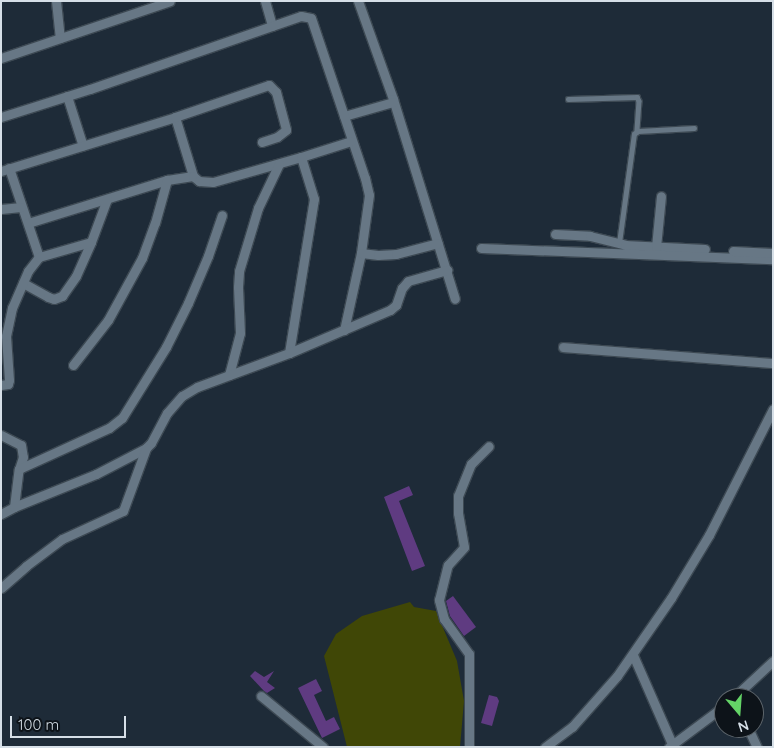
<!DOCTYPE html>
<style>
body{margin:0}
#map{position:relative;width:774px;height:748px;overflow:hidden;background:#1e2b38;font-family:Quicksand,sans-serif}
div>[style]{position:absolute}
.green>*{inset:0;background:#404706}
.building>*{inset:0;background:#5f3b81}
.roads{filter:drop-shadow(1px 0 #3d4953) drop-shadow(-1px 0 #3d4953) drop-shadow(0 1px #3d4953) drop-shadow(0 -1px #3d4953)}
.service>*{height:4.5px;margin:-2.25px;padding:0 2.25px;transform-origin:2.25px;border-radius:2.25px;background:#677785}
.minor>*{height:9px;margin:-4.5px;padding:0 4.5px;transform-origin:4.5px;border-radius:4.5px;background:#677785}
span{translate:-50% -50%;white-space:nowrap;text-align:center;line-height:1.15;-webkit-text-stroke:5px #0d1319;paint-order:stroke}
.frame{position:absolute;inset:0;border:2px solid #d6dfe7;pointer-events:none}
.north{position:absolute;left:714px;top:688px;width:50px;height:50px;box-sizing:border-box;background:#0d1319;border:1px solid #5d656b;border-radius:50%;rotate:162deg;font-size:14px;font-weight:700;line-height:20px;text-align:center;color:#d6dfe7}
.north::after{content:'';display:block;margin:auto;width:18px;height:22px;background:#64d467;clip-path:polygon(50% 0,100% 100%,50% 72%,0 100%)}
.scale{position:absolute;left:10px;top:716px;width:116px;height:22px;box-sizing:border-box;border:2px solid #d6dfe7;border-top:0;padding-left:6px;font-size:15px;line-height:18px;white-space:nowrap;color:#d6dfe7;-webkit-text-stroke:4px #0d1319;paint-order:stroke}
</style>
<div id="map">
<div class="green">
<i style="clip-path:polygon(410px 602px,414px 607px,436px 611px,457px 661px,464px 701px,460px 747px,347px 747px,324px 656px,336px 634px,362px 616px)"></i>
</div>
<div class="building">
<i style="clip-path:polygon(409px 486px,413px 495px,399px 501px,425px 566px,412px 571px,384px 497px)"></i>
<i style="clip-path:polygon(453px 596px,476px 627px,464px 636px,450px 616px,446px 601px)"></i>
<i style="clip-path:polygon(255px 671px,264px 677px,274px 671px,267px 682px,275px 688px,267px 693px,264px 691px,250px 676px)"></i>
<i style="clip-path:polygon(316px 679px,322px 691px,314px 695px,326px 721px,334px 717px,340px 729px,322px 738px,298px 688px)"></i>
<i style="clip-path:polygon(489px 695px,497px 697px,499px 701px,492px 726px,481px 723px)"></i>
</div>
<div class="roads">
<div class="service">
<i style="left:568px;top:99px;width:69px;rotate:-1.7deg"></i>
<i style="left:637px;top:97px;width:4px;rotate:63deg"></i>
<i style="left:639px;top:101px;width:31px;rotate:94deg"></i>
<i style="left:619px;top:243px;width:110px;rotate:-82.2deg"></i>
<i style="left:634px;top:134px;width:5px;rotate:-37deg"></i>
<i style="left:638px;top:131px;width:56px;rotate:-3.1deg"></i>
</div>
<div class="minor">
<i style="left:56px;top:1px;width:37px;rotate:84deg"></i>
<i style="left:265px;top:1px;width:26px;rotate:74deg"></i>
<i style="left:358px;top:1px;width:104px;rotate:70.3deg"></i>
<i style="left:393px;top:99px;width:209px;rotate:72.8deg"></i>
<i style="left:1px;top:58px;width:178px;rotate:-18.6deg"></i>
<i style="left:67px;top:96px;width:52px;rotate:72.3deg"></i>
<i style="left:344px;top:116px;width:51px;rotate:-15.9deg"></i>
<i style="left:1px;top:117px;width:93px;rotate:-17.5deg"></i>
<i style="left:90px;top:89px;width:223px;rotate:-19.1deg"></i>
<i style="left:301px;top:16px;width:10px;rotate:11deg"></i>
<i style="left:311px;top:18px;width:169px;rotate:71.4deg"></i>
<i style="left:365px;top:178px;width:17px;rotate:77deg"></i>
<i style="left:369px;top:195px;width:59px;rotate:97.9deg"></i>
<i style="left:361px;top:253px;width:79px;rotate:102.4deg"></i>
<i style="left:175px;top:117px;width:62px;rotate:73deg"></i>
<i style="left:9px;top:168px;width:94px;rotate:71.4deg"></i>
<i style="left:1px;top:171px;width:182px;rotate:-17.2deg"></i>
<i style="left:175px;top:117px;width:99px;rotate:-18.8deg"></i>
<i style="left:269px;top:85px;width:10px;rotate:45deg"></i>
<i style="left:276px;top:92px;width:39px;rotate:75deg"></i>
<i style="left:286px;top:130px;width:11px;rotate:142deg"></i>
<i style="left:277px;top:137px;width:16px;rotate:162deg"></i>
<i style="left:1px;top:209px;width:20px;rotate:-6deg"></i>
<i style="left:28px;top:223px;width:145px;rotate:-17.2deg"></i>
<i style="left:167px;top:180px;width:26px;rotate:-9deg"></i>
<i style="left:193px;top:176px;width:8px;rotate:40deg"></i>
<i style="left:199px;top:181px;width:14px;rotate:4deg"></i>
<i style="left:213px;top:182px;width:91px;rotate:-15.9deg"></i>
<i style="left:301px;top:157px;width:52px;rotate:-17.7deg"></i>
<i style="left:555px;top:234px;width:35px;rotate:3deg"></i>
<i style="left:590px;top:236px;width:36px;rotate:14deg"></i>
<i style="left:625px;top:245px;width:80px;rotate:2.9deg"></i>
<i style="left:656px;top:247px;width:51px;rotate:-84.4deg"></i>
<i style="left:481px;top:248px;width:292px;rotate:2.2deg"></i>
<i style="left:733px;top:251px;width:40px;rotate:2.9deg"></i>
<i style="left:361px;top:253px;width:17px;rotate:7deg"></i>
<i style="left:378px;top:255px;width:18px;rotate:-3deg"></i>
<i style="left:396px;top:254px;width:43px;rotate:-14.7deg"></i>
<i style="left:23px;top:283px;width:29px;rotate:29deg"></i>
<i style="left:48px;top:297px;width:6px;rotate:18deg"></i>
<i style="left:54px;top:299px;width:9px;rotate:-21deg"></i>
<i style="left:62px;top:296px;width:24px;rotate:-55deg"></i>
<i style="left:76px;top:276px;width:37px;rotate:-66deg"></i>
<i style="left:91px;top:242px;width:46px;rotate:-69.6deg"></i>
<i style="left:563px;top:347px;width:211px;rotate:4.4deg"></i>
<i style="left:289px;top:353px;width:156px;rotate:-80.8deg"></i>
<i style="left:314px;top:199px;width:44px;rotate:-107.2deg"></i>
<i style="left:73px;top:365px;width:57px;rotate:-52.1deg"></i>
<i style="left:108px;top:320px;width:71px;rotate:-61.3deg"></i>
<i style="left:142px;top:258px;width:37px;rotate:-70deg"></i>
<i style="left:155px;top:223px;width:45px;rotate:-74.4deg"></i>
<i style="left:229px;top:375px;width:43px;rotate:-75.3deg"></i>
<i style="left:240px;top:333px;width:46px;rotate:-92.5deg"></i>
<i style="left:238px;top:287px;width:16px;rotate:-86deg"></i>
<i style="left:239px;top:271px;width:66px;rotate:-73.2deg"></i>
<i style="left:258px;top:208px;width:49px;rotate:-64.5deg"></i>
<i style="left:1px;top:385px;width:7px;rotate:-8deg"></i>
<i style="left:8px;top:384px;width:4px;rotate:-76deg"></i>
<i style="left:9px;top:380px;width:44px;rotate:-93.9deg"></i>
<i style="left:6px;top:336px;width:29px;rotate:-78deg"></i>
<i style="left:12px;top:308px;width:40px;rotate:-66.6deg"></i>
<i style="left:28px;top:271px;width:18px;rotate:-52deg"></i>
<i style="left:39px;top:257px;width:54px;rotate:-16.1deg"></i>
<i style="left:1px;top:435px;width:22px;rotate:27deg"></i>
<i style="left:21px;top:445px;width:12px;rotate:81deg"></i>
<i style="left:23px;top:457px;width:13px;rotate:108deg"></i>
<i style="left:14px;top:507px;width:38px;rotate:-83deg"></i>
<i style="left:19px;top:469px;width:99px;rotate:-24.5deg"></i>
<i style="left:109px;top:428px;width:16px;rotate:-38deg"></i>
<i style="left:122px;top:418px;width:84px;rotate:-58.2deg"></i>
<i style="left:166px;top:347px;width:49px;rotate:-63.4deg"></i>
<i style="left:188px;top:303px;width:51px;rotate:-66.9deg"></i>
<i style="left:208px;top:256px;width:43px;rotate:-71.1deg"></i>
<i style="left:1px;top:514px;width:15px;rotate:-28deg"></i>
<i style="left:14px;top:507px;width:88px;rotate:-21.9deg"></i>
<i style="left:96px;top:474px;width:56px;rotate:-27.5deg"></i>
<i style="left:146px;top:448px;width:7px;rotate:-45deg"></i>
<i style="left:151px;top:443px;width:34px;rotate:-62deg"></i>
<i style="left:167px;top:413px;width:23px;rotate:-49deg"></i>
<i style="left:182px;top:396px;width:17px;rotate:-31deg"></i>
<i style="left:197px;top:387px;width:98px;rotate:-20.3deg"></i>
<i style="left:289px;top:353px;width:110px;rotate:-23.1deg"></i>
<i style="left:390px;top:310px;width:8px;rotate:-40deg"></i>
<i style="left:396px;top:305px;width:18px;rotate:-71deg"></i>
<i style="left:402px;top:288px;width:9px;rotate:-49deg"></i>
<i style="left:408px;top:281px;width:41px;rotate:-15.8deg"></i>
<i style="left:1px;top:588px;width:33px;rotate:-41deg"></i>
<i style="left:26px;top:566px;width:45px;rotate:-36.9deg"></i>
<i style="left:62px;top:539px;width:67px;rotate:-24.7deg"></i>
<i style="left:123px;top:511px;width:67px;rotate:-69.9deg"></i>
<i style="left:633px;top:655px;width:97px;rotate:66.3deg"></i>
<i style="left:261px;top:696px;width:80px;rotate:39.4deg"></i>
<i style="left:733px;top:698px;width:54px;rotate:-42.8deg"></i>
<i style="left:748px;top:728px;width:21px;rotate:65deg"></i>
<i style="left:469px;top:747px;width:93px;rotate:-90deg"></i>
<i style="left:469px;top:654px;width:43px;rotate:-125.5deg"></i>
<i style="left:444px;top:619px;width:20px;rotate:-105deg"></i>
<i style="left:439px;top:600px;width:36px;rotate:-76deg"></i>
<i style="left:448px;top:565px;width:24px;rotate:-48deg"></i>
<i style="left:464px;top:547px;width:35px;rotate:-100deg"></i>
<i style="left:458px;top:513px;width:17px;rotate:-90deg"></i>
<i style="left:458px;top:496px;width:35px;rotate:-68deg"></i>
<i style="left:471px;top:464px;width:25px;rotate:-45deg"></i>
<i style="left:545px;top:747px;width:34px;rotate:-37deg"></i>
<i style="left:572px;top:727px;width:68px;rotate:-48.6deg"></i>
<i style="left:617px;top:676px;width:95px;rotate:-55.3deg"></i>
<i style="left:671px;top:598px;width:74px;rotate:-58.9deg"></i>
<i style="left:709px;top:535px;width:141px;rotate:-63.1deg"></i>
<i style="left:669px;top:747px;width:69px;rotate:-36.7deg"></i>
</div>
</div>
<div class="frame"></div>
<div class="north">N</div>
<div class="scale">100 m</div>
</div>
